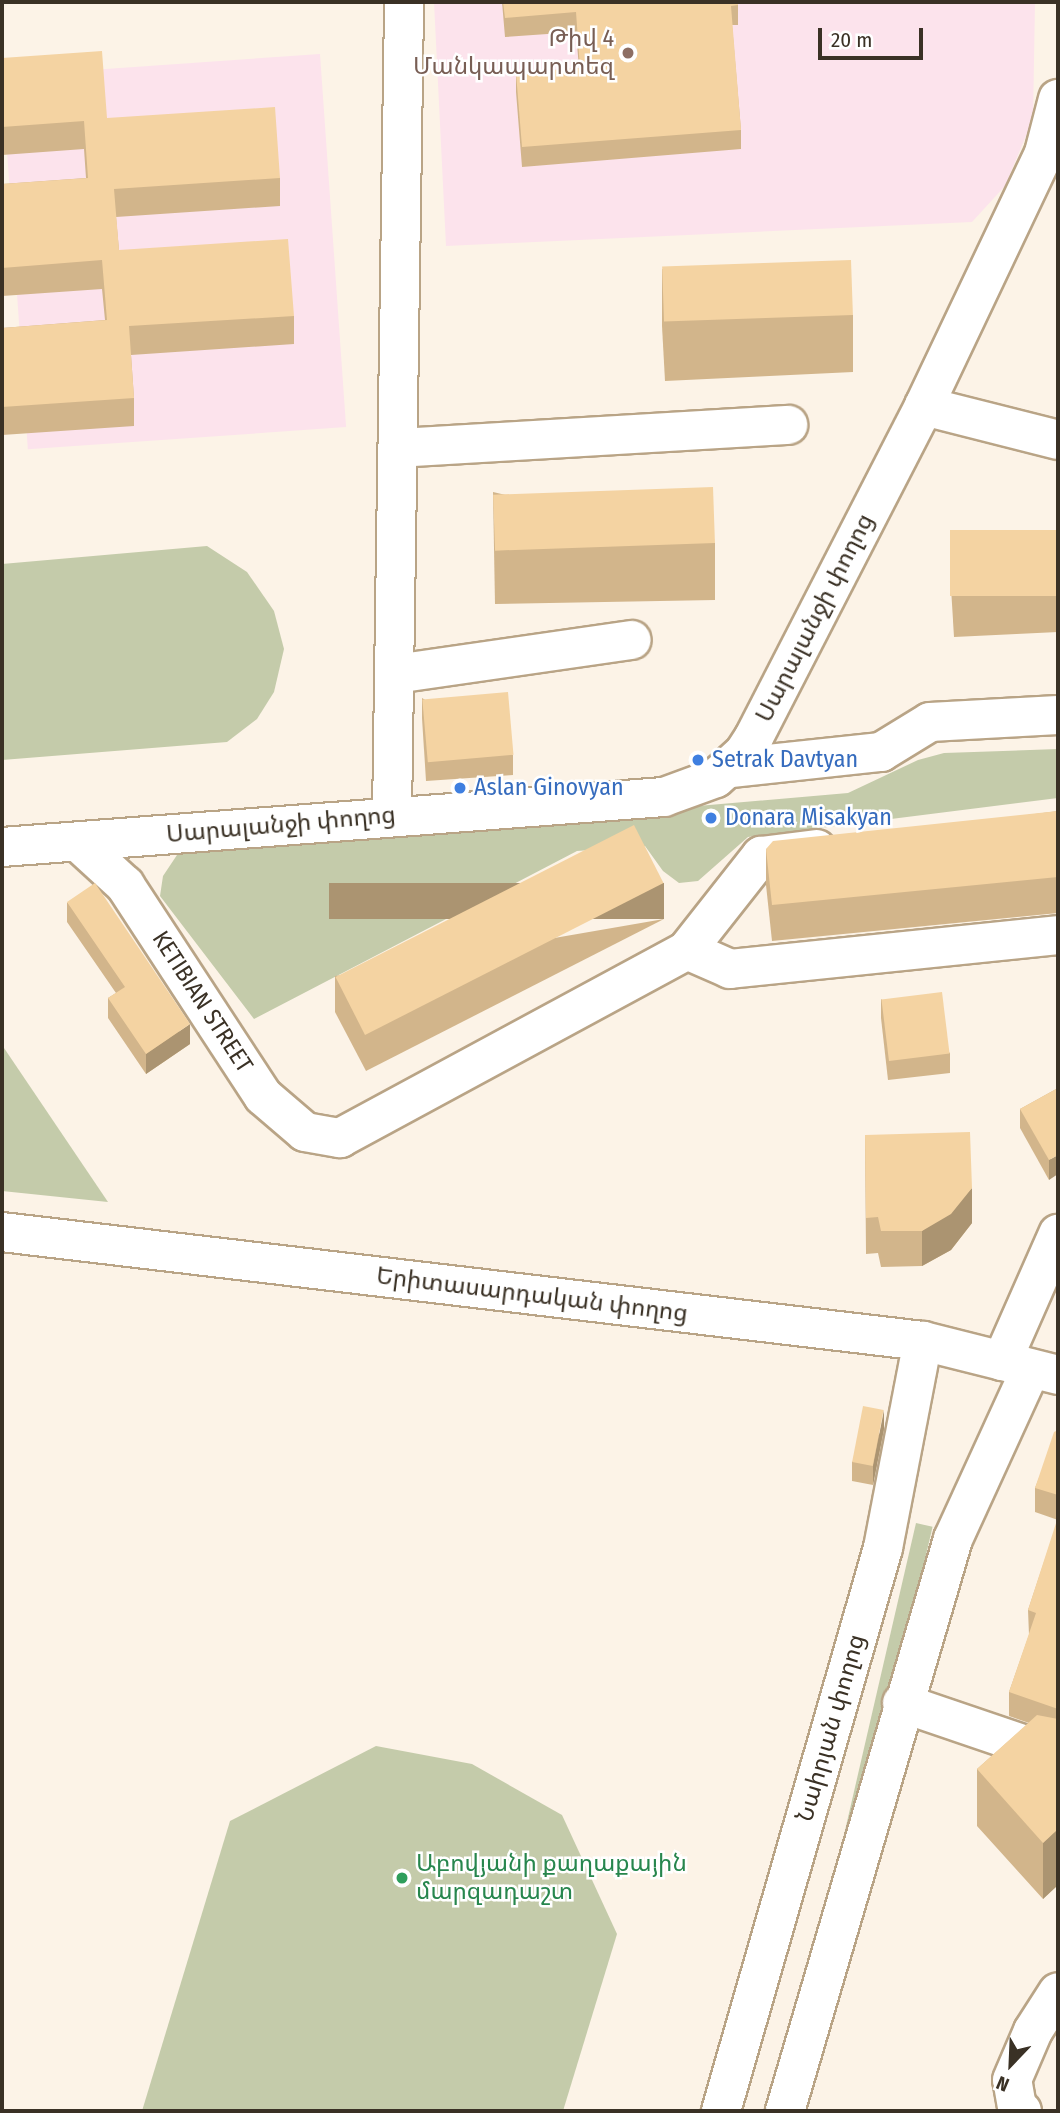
<!DOCTYPE html>
<meta charset="utf-8">
<style>
body{margin:0}
#map{position:relative;width:1060px;height:2113px;overflow:hidden;background:#fcf3e7;font-family:"Fira Sans Condensed","Noto Sans Armenian",sans-serif}
div>[style]{position:absolute}
.education>*{inset:0;background:#fce3ec;transform-origin:0 0}
.green>*{inset:0;background:#c4cbaa;transform-origin:0 0}
.roads{filter:drop-shadow(2px 0 #b9a486) drop-shadow(-2px 0 #b9a486) drop-shadow(0 2px #b9a486) drop-shadow(0 -2px #b9a486)}
.minor>*{height:38px;margin:-19px;padding:0 19px;transform-origin:19px;border-radius:19px;background:#fff}
.wall>*{inset:0;background:#d2b58b}
.shaded-wall>*{inset:0;background:#ab9471;transform-origin:0 0}
.building>*{inset:0;background:#f4d3a2;transform-origin:0 0}
.dots>*{width:19px;height:19px;translate:-50% -50%;box-sizing:border-box;border:4px solid #fff;border-radius:50%}
span{translate:-50% -50%;white-space:nowrap;text-align:center;line-height:1.15;-webkit-text-stroke:5px #fff;paint-order:stroke}
.education-label{font-size:24px;color:#785e54}
.right{translate:-100% -50%;text-align:right}
.street-label{font-size:24px;color:#3a3125}
.shop-label{font-size:24px;color:#366cbe}
.left{translate:0 -50%;text-align:left}
.leisure-label{font-size:24px;color:#27864d}
.frame{position:absolute;inset:0;border:4px solid #3a3125;pointer-events:none}
.north{position:absolute;left:976px;top:2029px;width:70px;height:70px;-webkit-text-stroke:5px #fff;paint-order:stroke;rotate:203deg;font-size:19px;font-weight:700;line-height:28px;text-align:center;color:#3a3125}
.north::after{content:'';display:block;margin:auto;width:24px;height:32px;background:#3a3125;clip-path:polygon(50% 0,100% 100%,50% 72%,0 100%)}
.scale{position:absolute;left:818px;top:28px;width:105px;height:32px;box-sizing:border-box;border:4px solid #3a3125;border-top:0;padding-left:9px;font-size:21px;line-height:24px;white-space:nowrap;color:#3a3125;-webkit-text-stroke:5px #fff;paint-order:stroke}
</style>
<div id="map">
<div class="education">
<i style="clip-path:polygon(434px 2px,1035px 2px,1033px 119px,1005px 186px,972px 222px,446px 246px)"></i>
<i style="left:320px;top:54px;width:374px;height:319px;rotate:86deg"></i>
</div>
<div class="green">
<i style="clip-path:polygon(207px 546px,247px 572px,274px 611px,284px 649px,274px 692px,257px 719px,227px 742px,2px 760px,2px 564px)"></i>
<i style="clip-path:polygon(1058px 749px,1058px 798px,748px 837px,698px 881px,679px 883px,663px 871px,645px 846px,577px 851px,254px 1019px,160px 896px,163px 876px,177px 855px,228px 847px,848px 793px,918px 760px,944px 753px)"></i>
<i style="clip-path:polygon(2px 1045px,108px 1202px,2px 1191px)"></i>
<i style="left:916px;top:1523px;width:17px;height:612px;rotate:13deg"></i>
<i style="clip-path:polygon(376px 1746px,472px 1764px,562px 1815px,617px 1934px,563px 2111px,142px 2111px,230px 1821px)"></i>
</div>
<div class="roads">
<div class="minor">
<i style="left:924px;top:406px;width:138px;rotate:14.2deg"></i>
<i style="left:398px;top:448px;width:391px;rotate:-3.4deg"></i>
<i style="left:395px;top:674px;width:239px;rotate:-8.2deg"></i>
<i style="left:731px;top:768px;width:151px;rotate:-6.1deg"></i>
<i style="left:881px;top:752px;width:57px;rotate:-31.5deg"></i>
<i style="left:930px;top:722px;width:128px;rotate:-3.1deg"></i>
<i style="left:392px;top:815px;width:813px;rotate:-89.15deg"></i>
<i style="left:78px;top:842px;width:64px;rotate:42.5deg"></i>
<i style="left:125px;top:885px;width:252px;rotate:56.8deg"></i>
<i style="left:263px;top:1096px;width:55px;rotate:40.6deg"></i>
<i style="left:305px;top:1132px;width:36px;rotate:10deg"></i>
<i style="left:340px;top:1138px;width:395px;rotate:-28.4deg"></i>
<i style="left:687px;top:950px;width:120px;rotate:-51.8deg"></i>
<i style="left:761px;top:856px;width:56px;rotate:-7.1deg"></i>
<i style="left:2px;top:847px;width:664px;rotate:-4.32deg"></i>
<i style="left:664px;top:797px;width:55px;rotate:-20.1deg"></i>
<i style="left:716px;top:778px;width:36px;rotate:-42deg"></i>
<i style="left:743px;top:754px;width:20px;rotate:-57deg"></i>
<i style="left:754px;top:737px;width:372px;rotate:-62.8deg"></i>
<i style="left:924px;top:406px;width:280px;rotate:-64.6deg"></i>
<i style="left:1044px;top:153px;width:56px;rotate:-75.5deg"></i>
<i style="left:687px;top:950px;width:47px;rotate:23.8deg"></i>
<i style="left:730px;top:969px;width:330px;rotate:-5.9deg"></i>
<i style="left:2px;top:1232px;width:927px;rotate:6.75deg"></i>
<i style="left:923px;top:1341px;width:139px;rotate:14.1deg"></i>
<i style="left:1002px;top:1361px;width:139px;rotate:-66.2deg"></i>
<i style="left:902px;top:1703px;width:165px;rotate:18.8deg"></i>
<i style="left:721px;top:2111px;width:586px;rotate:-73.95deg"></i>
<i style="left:883px;top:1548px;width:211px;rotate:-79.1deg"></i>
<i style="left:785px;top:2111px;width:596px;rotate:-73.63deg"></i>
<i style="left:953px;top:1539px;width:187px;rotate:-65.4deg"></i>
<i style="left:1022px;top:2111px;width:6px;rotate:-141deg"></i>
<i style="left:1017px;top:2107px;width:27px;rotate:-100deg"></i>
<i style="left:1012px;top:2080px;width:53px;rotate:-66.8deg"></i>
<i style="left:1033px;top:2031px;width:46px;rotate:-57.3deg"></i>
</div>
</div>
<div class="wall">
<i style="clip-path:polygon(502px 2px,738px 2px,738px 25px,732px 25px,741px 130px,741px 149px,522px 167px,516px 92px,516px 73px,579px 68px,576px 32px,505px 37px)"></i>
<i style="clip-path:polygon(2px 58px,107px 118px,280px 178px,280px 206px,116px 217px,119px 250px,294px 316px,294px 344px,131px 355px,134px 398px,134px 426px,2px 435px,2px 328px,105px 320px,102px 289px,2px 296px,2px 184px,86px 178px,84px 149px,2px 155px)"></i>
<i style="clip-path:polygon(662px 269px,853px 315px,853px 372px,665px 381px,662px 326px)"></i>
<i style="clip-path:polygon(493px 492px,715px 543px,715px 600px,495px 604px)"></i>
<i style="clip-path:polygon(1058px 530px,1058px 632px,954px 637px,950px 571px,950px 535px)"></i>
<i style="clip-path:polygon(422px 698px,513px 755px,513px 775px,426px 781px,422px 718px)"></i>
<i style="clip-path:polygon(1058px 811px,1058px 913px,772px 941px,766px 885px,766px 849px)"></i>
<i style="clip-path:polygon(67px 902px,190px 1044px,146px 1074px,108px 1018px,108px 998px,116px 993px,67px 922px)"></i>
<i style="clip-path:polygon(664px 919px,366px 1071px,335px 1012px,335px 976px)"></i>
<i style="clip-path:polygon(881px 999px,950px 1053px,950px 1073px,888px 1080px,881px 1018px)"></i>
<i style="clip-path:polygon(1058px 1088px,1049px 1180px,1020px 1128px,1020px 1109px)"></i>
<i style="clip-path:polygon(865px 1135px,972px 1223px,951px 1250px,922px 1266px,881px 1267px,878px 1253px,866px 1254px)"></i>
<i style="clip-path:polygon(884px 1429px,873px 1485px,852px 1481px,852px 1462px)"></i>
<i style="clip-path:polygon(1058px 1430px,1058px 1885px,1043px 1899px,977px 1826px,977px 1769px,1029px 1723px,1009px 1716px,1009px 1692px,1029px 1635px,1028px 1610px,1058px 1520px,1035px 1512px,1035px 1488px)"></i>
</div>
<div class="shaded-wall">
<i style="left:664px;top:883px;width:36px;height:335px;rotate:90deg"></i>
<i style="clip-path:polygon(190px 1024px,190px 1044px,146px 1074px,146px 1054px)"></i>
<i style="clip-path:polygon(1058px 1155px,1058px 1174px,1049px 1180px,1049px 1160px)"></i>
<i style="clip-path:polygon(972px 1188px,972px 1223px,951px 1250px,922px 1266px,922px 1231px)"></i>
<i style="clip-path:polygon(884px 1410px,884px 1429px,873px 1485px,873px 1466px)"></i>
<i style="clip-path:polygon(1058px 1829px,1058px 1885px,1043px 1899px,1043px 1843px)"></i>
</div>
<div class="building">
<i style="clip-path:polygon(503px 2px,738px 2px,738px 5px,731px 6px,741px 130px,522px 147px,516px 73px,580px 68px,576px 12px,505px 18px)"></i>
<i style="clip-path:polygon(102px 51px,107px 118px,275px 107px,280px 178px,114px 189px,119px 250px,288px 239px,294px 316px,129px 326px,134px 398px,2px 407px,2px 328px,107px 320px,102px 260px,2px 268px,2px 184px,88px 178px,84px 121px,2px 127px,2px 58px)"></i>
<i style="left:851px;top:260px;width:55px;height:189px;rotate:88deg"></i>
<i style="left:713px;top:487px;width:56px;height:220px;rotate:88deg"></i>
<i style="left:1058px;top:530px;width:66px;height:108px;rotate:90deg"></i>
<i style="left:508px;top:692px;width:63px;height:86px;rotate:85deg"></i>
<i style="clip-path:polygon(1058px 811px,1058px 877px,772px 905px,766px 849px,773px 841px)"></i>
<i style="left:634px;top:825px;width:65px;height:335px;rotate:63deg"></i>
<i style="clip-path:polygon(95px 883px,190px 1024px,146px 1054px,108px 998px,125px 987px,67px 902px)"></i>
<i style="left:942px;top:992px;width:62px;height:61px;rotate:83deg"></i>
<i style="clip-path:polygon(1058px 1088px,1058px 1155px,1049px 1160px,1020px 1109px)"></i>
<i style="clip-path:polygon(970px 1132px,972px 1188px,951px 1214px,922px 1231px,881px 1231px,878px 1217px,866px 1218px,865px 1135px)"></i>
<i style="left:863px;top:1406px;width:21px;height:57px;rotate:11deg"></i>
<i style="clip-path:polygon(1058px 1430px,1058px 1495px,1035px 1488px,1054px 1432px)"></i>
<i style="clip-path:polygon(1058px 1517px,1058px 1709px,1009px 1692px,1036px 1613px,1028px 1610px)"></i>
<i style="clip-path:polygon(1037px 1715px,1058px 1719px,1058px 1829px,1043px 1843px,977px 1769px)"></i>
</div>
<div class="dots">
<i style="left:628px;top:53px;background:#8d6e63"></i>
<i style="left:698px;top:760px;background:#3f7fe0"></i>
<i style="left:460px;top:788px;background:#3f7fe0"></i>
<i style="left:711px;top:818px;background:#3f7fe0"></i>
<i style="left:402px;top:1878px;background:#2e9e5b"></i>
</div>
<div class="education-label">
<span class="right" style="left:614px;top:53px">Թիվ 4<br>Մանկապարտեզ</span>
</div>
<div class="street-label">
<span style="left:815px;top:618px;rotate:-63deg">Սարալանջի փողոց</span>
<span style="left:281px;top:825px;rotate:-5deg">Սարալանջի փողոց</span>
<span style="left:202px;top:1002px;rotate:57deg">KETIBIAN STREET</span>
<span style="left:532px;top:1295px;rotate:7deg">Երիտասարդական փողոց</span>
<span style="left:831px;top:1728px;rotate:-74deg">Նաիրյան փողոց</span>
</div>
<div class="shop-label">
<span class="left" style="left:712px;top:760px">Setrak Davtyan</span>
<span class="left" style="left:474px;top:788px">Aslan Ginovyan</span>
<span class="left" style="left:725px;top:818px">Donara Misakyan</span>
</div>
<div class="leisure-label">
<span class="left" style="left:416px;top:1878px">Աբովյանի քաղաքային<br>մարզադաշտ</span>
</div>
<div class="frame"></div>
<div class="north">N</div>
<div class="scale">20 m</div>
</div>
